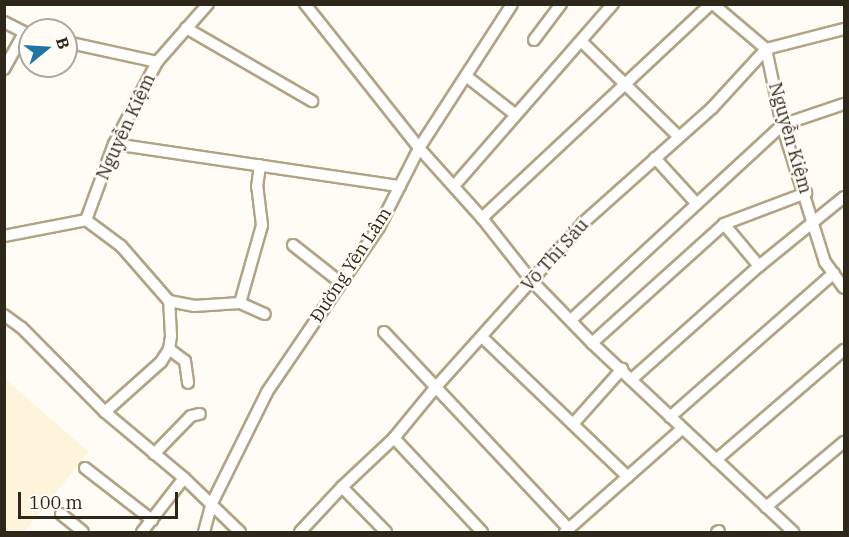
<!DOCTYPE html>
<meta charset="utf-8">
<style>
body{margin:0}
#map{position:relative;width:849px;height:537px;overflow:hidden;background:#fefcf5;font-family:"IBM Plex Serif",serif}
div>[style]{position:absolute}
.built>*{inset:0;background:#fef4db}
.roads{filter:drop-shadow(2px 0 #b1a483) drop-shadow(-2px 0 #b1a483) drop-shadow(0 2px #b1a483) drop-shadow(0 -2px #b1a483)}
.minor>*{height:10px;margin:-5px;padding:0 5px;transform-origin:5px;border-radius:5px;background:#fff}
span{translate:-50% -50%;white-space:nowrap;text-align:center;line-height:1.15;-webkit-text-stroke:5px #fefcf5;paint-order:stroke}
.street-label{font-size:18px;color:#2d281a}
.frame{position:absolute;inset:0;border:6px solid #2d281a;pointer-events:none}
.north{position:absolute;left:18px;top:18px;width:60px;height:60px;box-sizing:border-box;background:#fefcf5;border:2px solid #aaa79d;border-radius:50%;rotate:72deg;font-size:16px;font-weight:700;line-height:24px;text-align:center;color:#2d281a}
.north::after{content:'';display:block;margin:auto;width:21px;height:27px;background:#1e75a5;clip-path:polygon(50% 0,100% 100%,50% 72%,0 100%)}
.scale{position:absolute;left:18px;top:492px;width:160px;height:27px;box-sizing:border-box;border:3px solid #2d281a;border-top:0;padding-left:8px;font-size:18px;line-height:21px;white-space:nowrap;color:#2d281a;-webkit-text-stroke:4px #fefcf5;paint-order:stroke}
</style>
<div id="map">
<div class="built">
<i style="clip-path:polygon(5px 379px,89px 452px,24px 532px,5px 532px)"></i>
</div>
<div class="roads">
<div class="minor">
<i style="left:305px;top:4px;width:184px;rotate:51.6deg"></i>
<i style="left:419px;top:148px;width:94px;rotate:48deg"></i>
<i style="left:482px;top:218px;width:79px;rotate:51.7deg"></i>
<i style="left:531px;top:280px;width:88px;rotate:45.9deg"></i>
<i style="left:592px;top:343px;width:276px;rotate:43.2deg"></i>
<i style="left:713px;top:4px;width:70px;rotate:40.3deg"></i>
<i style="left:766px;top:49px;width:78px;rotate:78.1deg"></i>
<i style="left:782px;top:125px;width:144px;rotate:72.6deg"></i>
<i style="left:825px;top:262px;width:32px;rotate:54deg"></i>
<i style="left:4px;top:22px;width:27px;rotate:27deg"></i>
<i style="left:186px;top:28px;width:146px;rotate:30.1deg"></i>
<i style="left:534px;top:40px;width:45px;rotate:-53.1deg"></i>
<i style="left:581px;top:41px;width:137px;rotate:44.4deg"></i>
<i style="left:66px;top:42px;width:93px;rotate:12.4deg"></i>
<i style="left:4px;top:69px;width:41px;rotate:-60.9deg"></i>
<i style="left:466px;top:76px;width:63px;rotate:38deg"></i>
<i style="left:114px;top:144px;width:289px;rotate:8.4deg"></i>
<i style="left:655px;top:158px;width:61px;rotate:47.7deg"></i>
<i style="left:454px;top:186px;width:242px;rotate:-48.9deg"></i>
<i style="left:482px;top:218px;width:313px;rotate:-43.1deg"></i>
<i style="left:86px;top:220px;width:44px;rotate:36.6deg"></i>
<i style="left:121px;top:246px;width:73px;rotate:48.9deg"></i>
<i style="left:169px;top:301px;width:25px;rotate:11deg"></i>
<i style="left:194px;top:306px;width:46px;rotate:-3.7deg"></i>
<i style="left:240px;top:303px;width:27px;rotate:24deg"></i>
<i style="left:724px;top:224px;width:55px;rotate:50.2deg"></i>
<i style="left:4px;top:236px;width:84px;rotate:-11deg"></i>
<i style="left:86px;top:220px;width:81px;rotate:-69.8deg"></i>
<i style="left:114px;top:144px;width:93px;rotate:-62.3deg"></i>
<i style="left:157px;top:62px;width:77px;rotate:-48.7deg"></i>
<i style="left:293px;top:245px;width:60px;rotate:38.2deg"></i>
<i style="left:240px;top:303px;width:81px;rotate:-74.2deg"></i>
<i style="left:262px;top:225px;width:38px;rotate:-97deg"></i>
<i style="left:257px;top:187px;width:22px;rotate:-82deg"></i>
<i style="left:4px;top:315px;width:22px;rotate:36deg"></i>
<i style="left:22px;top:328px;width:118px;rotate:45.3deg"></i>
<i style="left:105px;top:412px;width:103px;rotate:39.9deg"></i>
<i style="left:184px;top:478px;width:78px;rotate:44deg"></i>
<i style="left:571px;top:320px;width:287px;rotate:-42.7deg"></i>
<i style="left:782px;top:125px;width:65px;rotate:-18.7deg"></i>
<i style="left:384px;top:332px;width:270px;rotate:46.8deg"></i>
<i style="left:482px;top:337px;width:202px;rotate:43.8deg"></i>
<i style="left:592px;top:343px;width:178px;rotate:-42deg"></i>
<i style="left:724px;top:224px;width:88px;rotate:-20.7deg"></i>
<i style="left:169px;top:349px;width:20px;rotate:37deg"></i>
<i style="left:185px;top:361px;width:22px;rotate:82deg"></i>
<i style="left:632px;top:379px;width:170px;rotate:-41.7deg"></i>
<i style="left:759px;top:266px;width:109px;rotate:-39.1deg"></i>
<i style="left:105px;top:412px;width:75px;rotate:-41.8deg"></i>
<i style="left:161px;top:362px;width:15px;rotate:-58deg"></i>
<i style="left:169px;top:349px;width:13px;rotate:-81deg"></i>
<i style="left:171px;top:336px;width:35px;rotate:-93deg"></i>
<i style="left:670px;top:417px;width:218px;rotate:-41.3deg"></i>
<i style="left:573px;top:424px;width:74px;rotate:-48.3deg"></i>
<i style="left:394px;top:438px;width:129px;rotate:46.9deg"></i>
<i style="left:154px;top:454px;width:53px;rotate:-45.8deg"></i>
<i style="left:191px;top:416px;width:9px;rotate:-13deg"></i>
<i style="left:716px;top:460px;width:169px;rotate:-40.7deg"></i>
<i style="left:85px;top:468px;width:85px;rotate:37.8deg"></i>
<i style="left:342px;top:487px;width:63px;rotate:45.6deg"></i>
<i style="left:766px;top:507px;width:102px;rotate:-39.8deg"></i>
<i style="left:61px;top:514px;width:28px;rotate:39deg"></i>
<i style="left:142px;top:532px;width:68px;rotate:-52.1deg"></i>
<i style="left:204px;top:532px;width:30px;rotate:-75deg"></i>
<i style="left:212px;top:503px;width:124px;rotate:-63.6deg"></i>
<i style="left:267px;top:392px;width:199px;rotate:-55.8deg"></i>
<i style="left:379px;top:227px;width:89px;rotate:-63.1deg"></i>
<i style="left:419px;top:148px;width:171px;rotate:-57.1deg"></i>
<i style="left:300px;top:532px;width:62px;rotate:-47deg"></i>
<i style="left:342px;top:487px;width:71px;rotate:-43.3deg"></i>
<i style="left:394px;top:438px;width:65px;rotate:-50.6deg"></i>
<i style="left:435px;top:388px;width:222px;rotate:-48.1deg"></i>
<i style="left:583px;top:223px;width:173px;rotate:-41.7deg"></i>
<i style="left:712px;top:108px;width:80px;rotate:-47.5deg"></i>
<i style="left:766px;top:49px;width:81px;rotate:-14.4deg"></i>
<i style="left:565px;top:532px;width:156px;rotate:-41.4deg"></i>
<i style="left:717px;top:532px;width:2px;rotate:-27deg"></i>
</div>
</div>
<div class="street-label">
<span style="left:126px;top:127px;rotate:-65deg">Nguyễn Kiệm</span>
<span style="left:790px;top:138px;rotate:74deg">Nguyễn Kiệm</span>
<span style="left:555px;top:255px;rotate:-48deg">Võ Thị Sáu</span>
<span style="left:351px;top:265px;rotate:-57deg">Đường Yên Lâm</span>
</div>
<div class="frame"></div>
<div class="north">B</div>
<div class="scale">100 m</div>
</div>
